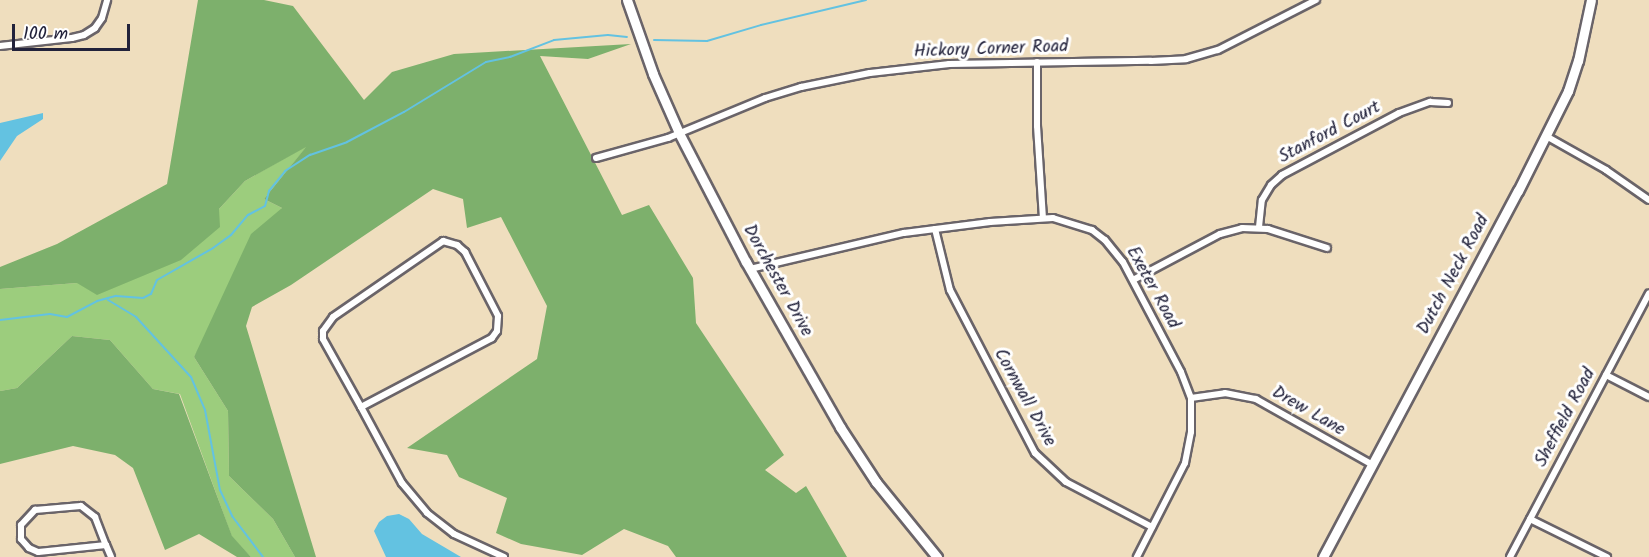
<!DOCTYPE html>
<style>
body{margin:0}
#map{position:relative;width:1649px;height:557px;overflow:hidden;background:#efdebe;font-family:Kalam,sans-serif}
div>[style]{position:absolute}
.green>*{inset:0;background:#9ccd7d}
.forest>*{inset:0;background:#7db06c}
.water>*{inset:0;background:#63c2e1}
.stream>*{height:2px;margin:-1px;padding:0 1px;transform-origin:1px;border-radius:1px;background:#63c2e1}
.roads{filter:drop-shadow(2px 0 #6a6469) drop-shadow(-2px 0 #6a6469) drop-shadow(0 2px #6a6469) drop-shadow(0 -2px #6a6469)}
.street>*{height:6px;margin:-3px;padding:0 3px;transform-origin:3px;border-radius:3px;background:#fff}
.secondary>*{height:9px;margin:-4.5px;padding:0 4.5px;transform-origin:4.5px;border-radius:4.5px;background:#fff}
span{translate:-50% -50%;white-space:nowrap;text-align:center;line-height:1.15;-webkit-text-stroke:6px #fff;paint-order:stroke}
.street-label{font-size:18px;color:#22223b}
.scale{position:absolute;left:12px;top:24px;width:118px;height:27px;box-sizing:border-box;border:3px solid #22223b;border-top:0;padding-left:8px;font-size:18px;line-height:21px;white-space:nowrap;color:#22223b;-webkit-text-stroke:4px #fff;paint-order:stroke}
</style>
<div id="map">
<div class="green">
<i style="clip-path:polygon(308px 145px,264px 199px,282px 208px,194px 357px,228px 411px,229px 476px,273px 519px,295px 557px,251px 557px,232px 537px,180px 394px,153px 389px,110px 340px,72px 336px,17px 388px,0 391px,0 289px,77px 283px,219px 209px,245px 181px)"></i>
</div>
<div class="forest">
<i style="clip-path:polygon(198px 0,264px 0,293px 6px,364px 100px,392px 72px,454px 54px,631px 44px,588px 59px,540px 56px,622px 215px,649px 205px,693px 278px,696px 323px,784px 455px,765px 470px,796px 493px,806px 486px,847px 557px,676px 557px,668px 546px,624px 529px,582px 555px,521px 544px,496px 533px,507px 498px,459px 477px,447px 455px,407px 448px,537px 359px,547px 306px,501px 217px,467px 228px,463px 199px,433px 189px,291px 285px,252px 307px,246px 326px,316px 557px,295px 557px,273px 519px,229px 476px,228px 411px,194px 357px,251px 234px,282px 208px,264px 199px,306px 147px,245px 181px,219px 209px,220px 227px,181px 260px,97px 295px,77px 283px,0 289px,0 267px,57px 244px,167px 184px)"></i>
<i style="clip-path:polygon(72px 336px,110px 340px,153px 389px,179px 394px,232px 536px,251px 557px,237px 557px,199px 534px,165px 550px,133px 468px,115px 455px,73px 446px,0 464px,0 391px,17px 388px)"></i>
</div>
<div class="water">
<i style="clip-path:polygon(43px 113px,43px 119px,17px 136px,0 161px,0 123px)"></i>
<i style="clip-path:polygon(399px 514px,409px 519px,422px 534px,461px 557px,386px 557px,374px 531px,379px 522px,387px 516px)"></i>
</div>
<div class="stream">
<i style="left:654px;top:40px;width:53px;rotate:1.1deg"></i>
<i style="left:707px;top:41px;width:56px;rotate:-16.5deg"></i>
<i style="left:761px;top:25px;width:108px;rotate:-13.4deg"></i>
<i style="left:108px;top:300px;width:33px;rotate:31deg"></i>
<i style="left:136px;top:317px;width:81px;rotate:47.5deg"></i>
<i style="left:191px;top:377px;width:36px;rotate:67deg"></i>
<i style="left:205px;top:410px;width:81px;rotate:79.4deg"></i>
<i style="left:220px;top:490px;width:29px;rotate:65deg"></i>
<i style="left:232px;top:516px;width:51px;rotate:52.9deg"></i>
<i style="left:0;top:320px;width:50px;rotate:-6.8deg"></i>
<i style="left:50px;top:314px;width:17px;rotate:10deg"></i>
<i style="left:67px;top:317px;width:34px;rotate:-28deg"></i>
<i style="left:97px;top:301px;width:20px;rotate:-15deg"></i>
<i style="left:116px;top:296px;width:27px;rotate:4deg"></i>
<i style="left:143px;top:298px;width:9px;rotate:-27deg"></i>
<i style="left:151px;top:294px;width:15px;rotate:-67deg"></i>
<i style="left:157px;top:280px;width:64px;rotate:-29.7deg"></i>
<i style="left:213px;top:248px;width:22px;rotate:-36deg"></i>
<i style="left:231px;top:235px;width:26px;rotate:-50deg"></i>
<i style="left:248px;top:215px;width:19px;rotate:-28deg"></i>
<i style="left:265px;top:206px;width:16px;rotate:-75deg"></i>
<i style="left:269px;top:191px;width:26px;rotate:-51deg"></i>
<i style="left:285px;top:171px;width:30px;rotate:-33deg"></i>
<i style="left:310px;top:155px;width:39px;rotate:-19deg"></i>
<i style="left:347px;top:142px;width:64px;rotate:-27.8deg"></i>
<i style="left:404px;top:112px;width:96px;rotate:-31.4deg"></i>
<i style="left:486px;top:62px;width:25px;rotate:-12deg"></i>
<i style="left:510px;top:57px;width:47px;rotate:-21.1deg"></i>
<i style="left:554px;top:40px;width:54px;rotate:-5.3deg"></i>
<i style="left:608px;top:35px;width:19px;rotate:6deg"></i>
</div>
<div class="roads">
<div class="street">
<i style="left:0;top:46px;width:72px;rotate:-6.3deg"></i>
<i style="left:72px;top:38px;width:12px;rotate:-14deg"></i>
<i style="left:84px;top:35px;width:13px;rotate:-32deg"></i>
<i style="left:95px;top:28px;width:12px;rotate:-55deg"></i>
<i style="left:102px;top:18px;width:19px;rotate:-74deg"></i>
<i style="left:1037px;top:62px;width:64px;rotate:90deg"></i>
<i style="left:1037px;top:126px;width:92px;rotate:86.3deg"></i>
<i style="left:1546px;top:136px;width:69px;rotate:29.5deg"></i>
<i style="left:1606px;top:170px;width:52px;rotate:34.9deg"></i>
<i style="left:596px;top:158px;width:75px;rotate:-15.5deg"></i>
<i style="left:668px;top:138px;width:105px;rotate:-22.4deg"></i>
<i style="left:765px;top:98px;width:38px;rotate:-17deg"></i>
<i style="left:801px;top:87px;width:70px;rotate:-11.5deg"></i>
<i style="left:870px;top:73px;width:80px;rotate:-6.5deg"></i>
<i style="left:949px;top:64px;width:202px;rotate:-0.9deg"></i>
<i style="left:1151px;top:61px;width:35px;rotate:-3deg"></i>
<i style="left:1186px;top:59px;width:33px;rotate:-16deg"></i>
<i style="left:1218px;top:50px;width:110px;rotate:-27deg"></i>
<i style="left:1259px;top:227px;width:27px;rotate:-84deg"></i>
<i style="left:1262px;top:200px;width:17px;rotate:-59deg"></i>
<i style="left:1271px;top:185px;width:15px;rotate:-42deg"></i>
<i style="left:1282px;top:175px;width:132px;rotate:-27.9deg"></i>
<i style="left:1399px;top:113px;width:33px;rotate:-20deg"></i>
<i style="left:1430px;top:102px;width:18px;rotate:3deg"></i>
<i style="left:935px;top:229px;width:63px;rotate:76.2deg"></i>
<i style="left:950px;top:290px;width:184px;rotate:62.5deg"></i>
<i style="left:1035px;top:453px;width:42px;rotate:43.1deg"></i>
<i style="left:1066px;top:482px;width:97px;rotate:27.6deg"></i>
<i style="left:443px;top:241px;width:15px;rotate:16deg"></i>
<i style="left:457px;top:245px;width:11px;rotate:41deg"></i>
<i style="left:465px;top:252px;width:72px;rotate:62.7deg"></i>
<i style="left:498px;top:316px;width:15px;rotate:94deg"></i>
<i style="left:497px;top:331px;width:9px;rotate:126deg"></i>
<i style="left:492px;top:338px;width:148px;rotate:152.2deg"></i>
<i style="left:361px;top:407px;width:78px;rotate:-119.2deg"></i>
<i style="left:323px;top:339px;width:8px;rotate:-90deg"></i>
<i style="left:323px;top:331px;width:17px;rotate:-54deg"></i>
<i style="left:333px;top:317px;width:134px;rotate:-34.6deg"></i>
<i style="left:750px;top:269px;width:158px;rotate:-13.2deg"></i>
<i style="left:904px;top:233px;width:87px;rotate:-7.3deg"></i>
<i style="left:990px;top:222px;width:63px;rotate:-3.6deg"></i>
<i style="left:1053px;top:218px;width:41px;rotate:17.1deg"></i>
<i style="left:1092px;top:230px;width:16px;rotate:38deg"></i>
<i style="left:1105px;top:240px;width:28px;rotate:51deg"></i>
<i style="left:1123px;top:262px;width:124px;rotate:62.2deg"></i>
<i style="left:1181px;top:372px;width:28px;rotate:69deg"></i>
<i style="left:1191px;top:398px;width:34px;rotate:90deg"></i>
<i style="left:1191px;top:432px;width:32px;rotate:101deg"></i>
<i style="left:1185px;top:463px;width:106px;rotate:117.1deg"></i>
<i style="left:1133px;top:280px;width:98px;rotate:-27.9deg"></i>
<i style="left:1220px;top:234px;width:23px;rotate:-15deg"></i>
<i style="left:1242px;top:228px;width:26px;rotate:2deg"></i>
<i style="left:1268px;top:229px;width:62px;rotate:17.9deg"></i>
<i style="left:1606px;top:375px;width:48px;rotate:27.1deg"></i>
<i style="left:1191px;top:398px;width:34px;rotate:-8deg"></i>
<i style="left:1225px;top:393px;width:32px;rotate:11deg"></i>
<i style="left:1256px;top:399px;width:132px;rotate:29.5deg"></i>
<i style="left:361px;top:407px;width:86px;rotate:61.7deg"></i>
<i style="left:402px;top:483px;width:39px;rotate:50deg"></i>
<i style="left:427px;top:513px;width:34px;rotate:38deg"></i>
<i style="left:454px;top:534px;width:55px;rotate:24.7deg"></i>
<i style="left:1530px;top:519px;width:86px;rotate:26.3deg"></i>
<i style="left:106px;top:545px;width:68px;rotate:174.1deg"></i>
<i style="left:38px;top:552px;width:10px;rotate:-156deg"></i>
<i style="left:29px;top:548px;width:12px;rotate:-132deg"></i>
<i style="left:21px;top:539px;width:14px;rotate:-90deg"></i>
<i style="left:21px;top:525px;width:21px;rotate:-47deg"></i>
<i style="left:35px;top:510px;width:46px;rotate:-5deg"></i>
<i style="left:81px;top:506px;width:18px;rotate:38deg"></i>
<i style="left:95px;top:517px;width:30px;rotate:69deg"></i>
<i style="left:106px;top:545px;width:13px;rotate:67deg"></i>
<i style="left:1510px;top:557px;width:298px;rotate:-62.2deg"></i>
</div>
<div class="secondary">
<i style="left:627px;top:0;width:78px;rotate:70.6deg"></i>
<i style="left:653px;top:74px;width:64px;rotate:66.2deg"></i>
<i style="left:679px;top:133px;width:145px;rotate:62.6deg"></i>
<i style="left:746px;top:262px;width:190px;rotate:60.3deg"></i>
<i style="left:840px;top:427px;width:66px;rotate:56.8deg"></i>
<i style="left:876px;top:482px;width:97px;rotate:50.9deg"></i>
<i style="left:1323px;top:557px;width:415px;rotate:-62deg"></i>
<i style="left:1518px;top:191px;width:112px;rotate:-63.4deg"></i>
<i style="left:1568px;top:91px;width:32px;rotate:-72deg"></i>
<i style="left:1578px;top:61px;width:62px;rotate:-78deg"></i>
</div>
</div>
<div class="street-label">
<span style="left:991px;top:50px;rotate:-2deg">Hickory Corner Road</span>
<span style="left:1330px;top:133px;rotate:-28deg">Stanford Court</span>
<span style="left:1454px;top:275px;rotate:-62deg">Dutch Neck Road</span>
<span style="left:777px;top:281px;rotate:61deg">Dorchester Drive</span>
<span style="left:1152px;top:288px;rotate:61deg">Exeter Road</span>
<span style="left:1024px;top:398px;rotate:61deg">Cornwall Drive</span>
<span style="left:1308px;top:412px;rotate:30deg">Drew Lane</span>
<span style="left:1566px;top:418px;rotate:-62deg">Sheffield Road</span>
</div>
<div class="scale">100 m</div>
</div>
